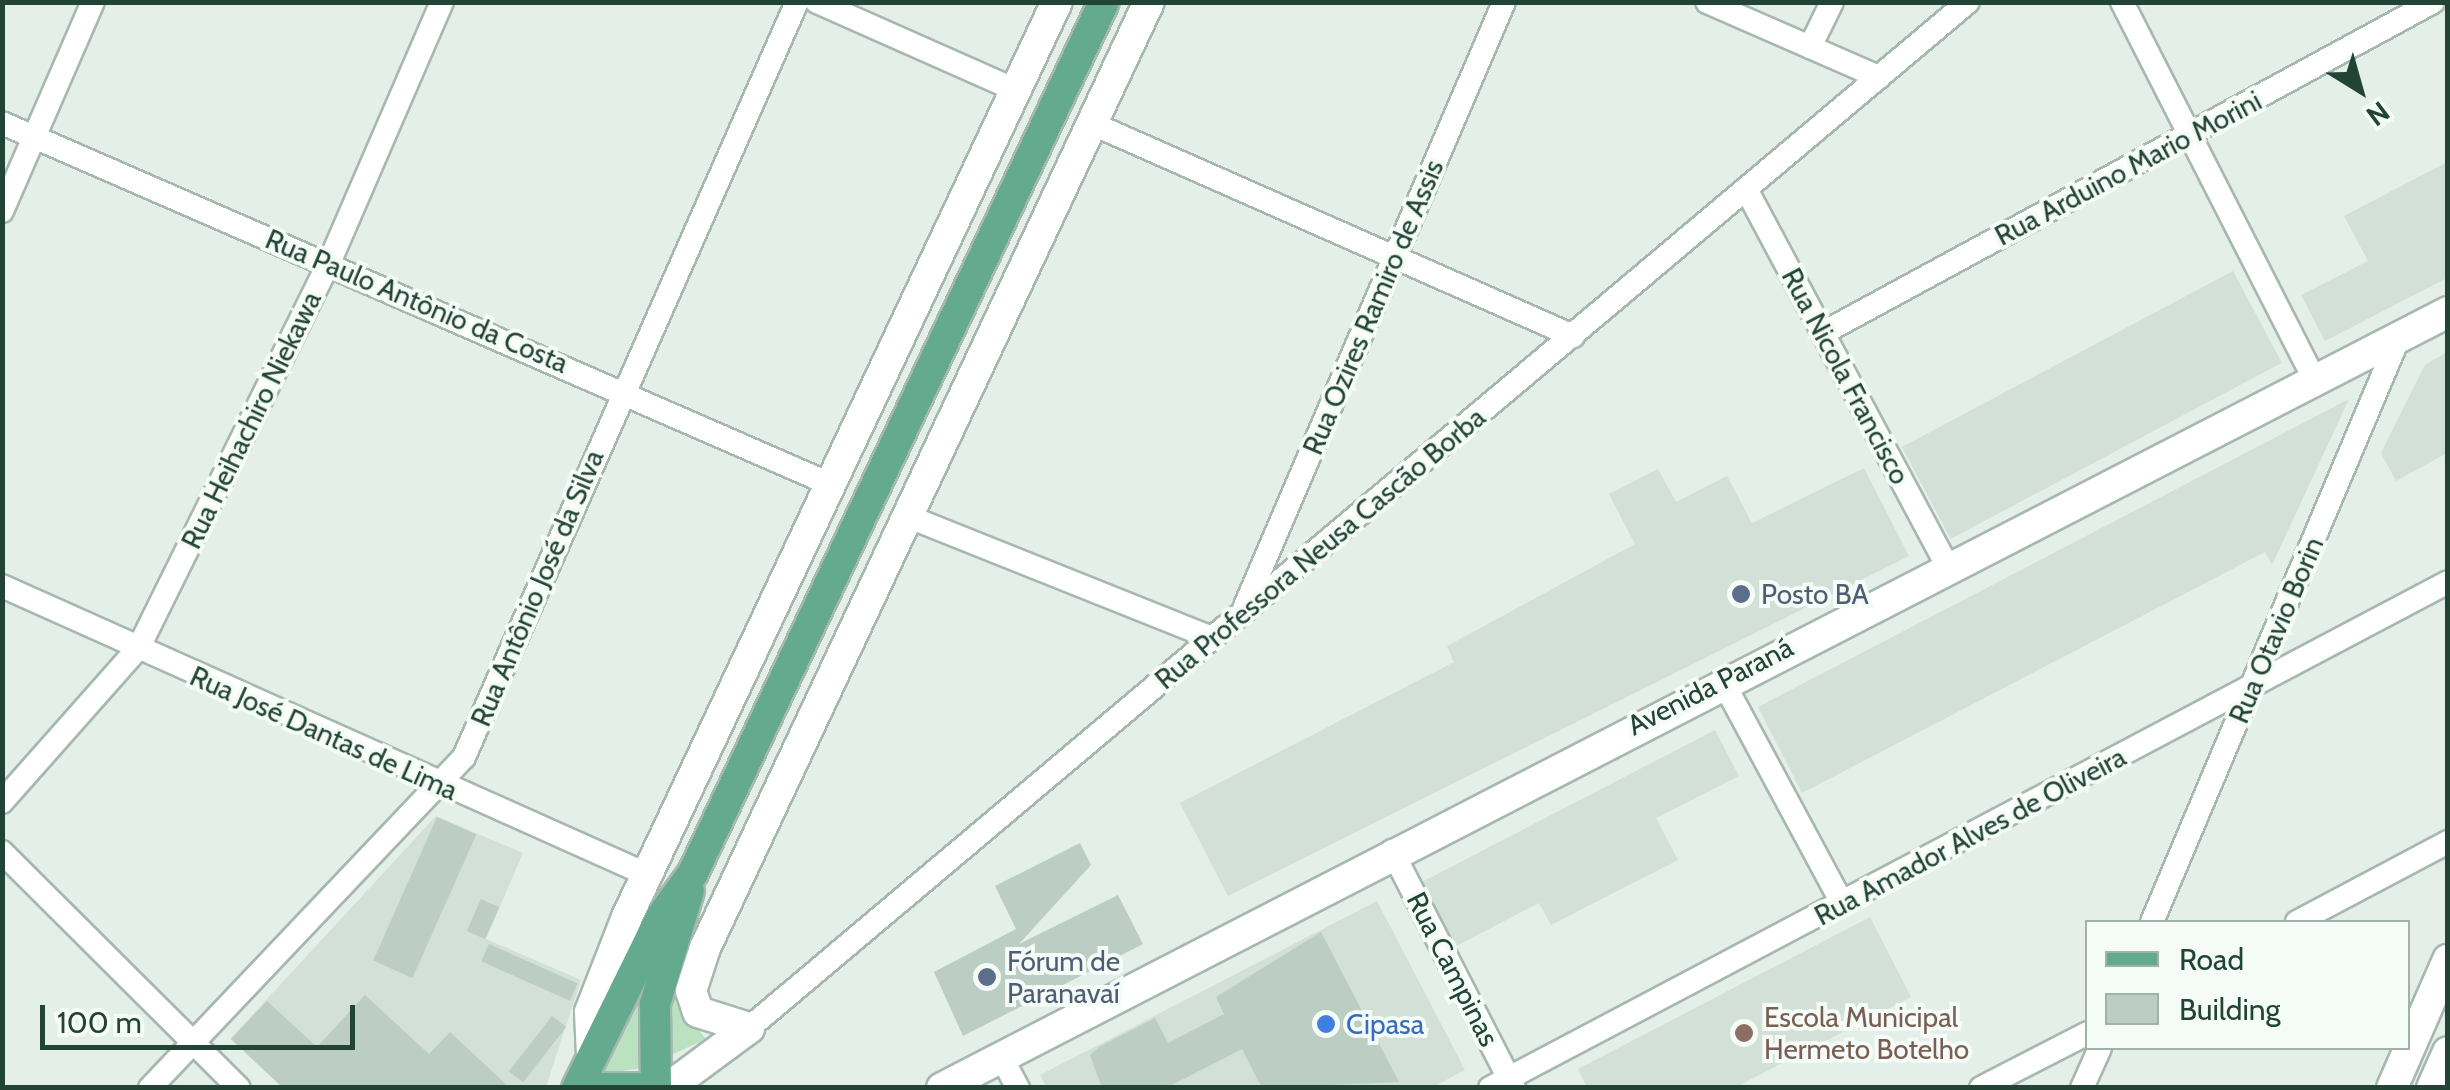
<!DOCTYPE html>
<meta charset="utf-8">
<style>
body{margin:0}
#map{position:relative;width:2450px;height:1090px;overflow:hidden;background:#e4efe9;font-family:Cabin,sans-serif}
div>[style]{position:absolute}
.built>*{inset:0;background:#d2e0d7;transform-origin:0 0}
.green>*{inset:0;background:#bbe2c0}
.building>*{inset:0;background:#bccdc4;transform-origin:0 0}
.roads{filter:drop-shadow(2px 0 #a6b8b0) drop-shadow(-2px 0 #a6b8b0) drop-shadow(0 2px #a6b8b0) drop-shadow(0 -2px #a6b8b0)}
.street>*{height:22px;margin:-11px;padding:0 11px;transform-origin:11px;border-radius:11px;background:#fff}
.secondary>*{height:30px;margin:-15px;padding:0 15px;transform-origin:15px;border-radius:15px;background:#fff}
.primary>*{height:30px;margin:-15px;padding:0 15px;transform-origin:15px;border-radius:15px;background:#64aa8f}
.dots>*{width:28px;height:28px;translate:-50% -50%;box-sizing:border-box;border:5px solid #f5fbf7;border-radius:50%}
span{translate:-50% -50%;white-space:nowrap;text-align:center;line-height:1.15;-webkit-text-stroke:8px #f5fbf7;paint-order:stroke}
.street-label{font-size:28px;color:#214436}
.service-label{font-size:28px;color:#4e5e75}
.left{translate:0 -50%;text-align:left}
.education-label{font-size:28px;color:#785e54}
.shop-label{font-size:28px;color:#366cbe}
.frame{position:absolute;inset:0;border:5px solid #214436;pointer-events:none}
.legend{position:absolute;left:2085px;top:920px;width:325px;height:130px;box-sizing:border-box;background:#f5fbf7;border:2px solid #a0b2aa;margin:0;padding:12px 18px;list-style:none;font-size:30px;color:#214436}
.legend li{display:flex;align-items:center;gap:20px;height:50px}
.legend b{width:50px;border:2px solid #a0b2aa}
.north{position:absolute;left:2310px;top:40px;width:100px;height:100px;-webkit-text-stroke:8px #f5fbf7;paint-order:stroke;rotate:143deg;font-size:28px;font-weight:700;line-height:40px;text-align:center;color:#214436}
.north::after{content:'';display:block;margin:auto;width:35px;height:45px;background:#214436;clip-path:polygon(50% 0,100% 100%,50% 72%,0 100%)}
.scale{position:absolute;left:40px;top:1005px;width:315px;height:45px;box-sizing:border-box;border:5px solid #214436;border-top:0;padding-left:12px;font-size:30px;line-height:35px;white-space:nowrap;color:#214436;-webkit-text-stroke:8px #f5fbf7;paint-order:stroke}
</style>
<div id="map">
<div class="built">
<i style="clip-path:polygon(2447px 162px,2447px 278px,2325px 341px,2301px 295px,2368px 261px,2344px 216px)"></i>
<i style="left:2233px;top:271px;width:104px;height:375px;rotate:62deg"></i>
<i style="clip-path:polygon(2447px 352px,2447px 453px,2396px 481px,2381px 453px,2425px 365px)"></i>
<i style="clip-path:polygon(2349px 399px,2272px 565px,2265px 552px,1802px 793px,1758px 707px)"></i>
<i style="clip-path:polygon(1864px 468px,1909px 556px,1228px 896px,1180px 803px,1454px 662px,1447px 646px,1635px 544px,1609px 494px,1658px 469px,1676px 502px,1727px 476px,1752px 523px)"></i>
<i style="clip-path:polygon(1715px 730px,1739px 776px,1656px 818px,1678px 860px,1551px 925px,1539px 903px,1456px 946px,1422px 882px)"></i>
<i style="clip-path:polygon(436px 816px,523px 853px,486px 939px,581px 980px,546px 1087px,283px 1087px,230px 1039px)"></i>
<i style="clip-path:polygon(1377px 901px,1465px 1070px,1431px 1088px,1047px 1088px,1040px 1075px)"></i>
<i style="clip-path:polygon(1870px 917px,1911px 997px,1736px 1087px,1587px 1087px,1578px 1069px)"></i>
</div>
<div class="green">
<i style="clip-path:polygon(723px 867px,731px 870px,694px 1024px,706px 1039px,669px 1056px,662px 1027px)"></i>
<i style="clip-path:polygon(667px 924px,644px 1068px,599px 1074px)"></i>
</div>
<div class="building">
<i style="left:437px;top:817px;width:43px;height:157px;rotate:24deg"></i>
<i style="clip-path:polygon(1080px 843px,1091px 865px,1019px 944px,1118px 895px,1143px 944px,963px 1036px,934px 972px,1016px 929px,995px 886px)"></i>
<i style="left:481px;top:899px;width:20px;height:35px;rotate:24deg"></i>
<i style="clip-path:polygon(1321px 932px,1399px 1082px,1262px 1088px,1242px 1049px,1166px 1088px,1102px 1088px,1090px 1055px,1099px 1047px,1155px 1018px,1168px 1043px,1224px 1014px,1216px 997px)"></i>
<i style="left:489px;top:944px;width:97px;height:19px;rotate:24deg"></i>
<i style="clip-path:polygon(365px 995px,429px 1054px,450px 1032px,510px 1088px,283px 1088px,231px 1039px,267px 1001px,317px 1047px)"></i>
<i style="left:552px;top:1016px;width:18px;height:70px;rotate:38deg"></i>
</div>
<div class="roads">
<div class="street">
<i style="left:817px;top:2px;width:218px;rotate:23.9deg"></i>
<i style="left:1707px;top:2px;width:188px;rotate:23.6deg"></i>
<i style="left:2122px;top:2px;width:424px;rotate:63deg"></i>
<i style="left:1810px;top:47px;width:50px;rotate:-63.9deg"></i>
<i style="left:2px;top:123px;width:903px;rotate:23.56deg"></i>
<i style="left:1093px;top:124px;width:525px;rotate:23.83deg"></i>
<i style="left:1746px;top:189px;width:425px;rotate:61.9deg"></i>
<i style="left:2px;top:211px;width:228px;rotate:-66.5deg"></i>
<i style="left:1823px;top:333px;width:694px;rotate:-28.49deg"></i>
<i style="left:907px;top:516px;width:328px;rotate:21.8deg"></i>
<i style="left:2px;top:586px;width:708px;rotate:24.1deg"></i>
<i style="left:1245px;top:606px;width:657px;rotate:-66.79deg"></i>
<i style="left:1722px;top:680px;width:253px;rotate:61.7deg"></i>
<i style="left:2px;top:802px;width:207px;rotate:-48.5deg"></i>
<i style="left:139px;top:647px;width:428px;rotate:-63.7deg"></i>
<i style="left:329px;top:263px;width:284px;rotate:-66.6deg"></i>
<i style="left:1392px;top:851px;width:267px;rotate:62.8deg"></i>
<i style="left:2px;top:852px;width:334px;rotate:44.9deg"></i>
<i style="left:2152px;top:922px;width:635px;rotate:-67.11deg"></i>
<i style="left:2297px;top:922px;width:171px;rotate:-27.9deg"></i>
<i style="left:749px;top:1028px;width:1593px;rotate:-40.09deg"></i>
<i style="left:1003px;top:1060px;width:32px;rotate:62deg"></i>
<i style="left:150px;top:1088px;width:456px;rotate:-46.5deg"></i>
<i style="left:464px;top:757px;width:825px;rotate:-66.2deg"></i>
<i style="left:1490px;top:1088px;width:1083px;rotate:-27.84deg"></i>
<i style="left:1981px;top:1088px;width:120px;rotate:-27.2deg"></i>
<i style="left:2082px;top:1088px;width:44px;rotate:-65.8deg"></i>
</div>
<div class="secondary">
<i style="left:749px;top:1028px;width:53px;rotate:-162.6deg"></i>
<i style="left:698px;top:1012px;width:22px;rotate:-108deg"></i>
<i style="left:691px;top:991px;width:45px;rotate:-72deg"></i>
<i style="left:705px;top:948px;width:1045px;rotate:-64.86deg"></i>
<i style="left:592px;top:1055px;width:43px;rotate:-92.7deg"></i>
<i style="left:590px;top:1012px;width:102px;rotate:-68.7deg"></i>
<i style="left:627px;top:917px;width:1011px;rotate:-64.83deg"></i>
<i style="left:668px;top:1088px;width:101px;rotate:-36.5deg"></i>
<i style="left:942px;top:1088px;width:1694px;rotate:-27.26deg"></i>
<i style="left:2392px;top:1088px;width:140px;rotate:-66.4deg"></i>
<i style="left:2432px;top:1088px;width:39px;rotate:-66deg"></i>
</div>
<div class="primary">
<i style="left:577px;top:1088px;width:191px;rotate:-63.8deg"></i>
<i style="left:661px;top:917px;width:54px;rotate:-54deg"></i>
<i style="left:693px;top:873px;width:963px;rotate:-64.74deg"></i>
<i style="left:603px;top:1088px;width:50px"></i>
<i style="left:656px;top:1088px;width:84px;rotate:-90.7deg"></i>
<i style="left:655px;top:1004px;width:118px;rotate:-73.3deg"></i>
</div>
</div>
<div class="dots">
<i style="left:1741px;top:594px;background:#5c6f8a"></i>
<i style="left:987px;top:977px;background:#5c6f8a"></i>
<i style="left:1326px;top:1024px;background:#3f7fe0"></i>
<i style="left:1744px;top:1033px;background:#8d6e63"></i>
</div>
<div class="street-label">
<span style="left:2128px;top:168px;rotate:-28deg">Rua Arduino Mario Morini</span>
<span style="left:417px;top:301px;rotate:23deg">Rua Paulo Antônio da Costa</span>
<span style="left:1373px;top:307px;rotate:-67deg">Rua Ozires Ramiro de Assis</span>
<span style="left:1846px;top:376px;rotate:62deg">Rua Nicola Francisco</span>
<span style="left:251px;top:420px;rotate:-64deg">Rua Heihachiro Niekawa</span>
<span style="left:1320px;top:548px;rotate:-40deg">Rua Professora Neusa Cascão Borba</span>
<span style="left:537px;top:588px;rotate:-67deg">Rua Antônio José da Silva</span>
<span style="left:2276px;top:630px;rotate:-67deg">Rua Otavio Borin</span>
<span style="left:1710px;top:686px;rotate:-27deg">Avenida Paraná</span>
<span style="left:324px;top:733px;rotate:24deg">Rua José Dantas de Lima</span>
<span style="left:1970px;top:836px;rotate:-28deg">Rua Amador Alves de Oliveira</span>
<span style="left:1453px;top:969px;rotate:63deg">Rua Campinas</span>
</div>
<div class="service-label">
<span class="left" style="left:1761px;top:594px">Posto BA</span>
<span class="left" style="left:1007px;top:977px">Fórum de<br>Paranavaí</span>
</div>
<div class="education-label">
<span class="left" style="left:1764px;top:1033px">Escola Municipal<br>Hermeto Botelho</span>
</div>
<div class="shop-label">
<span class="left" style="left:1346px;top:1024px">Cipasa</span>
</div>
<div class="frame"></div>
<ul class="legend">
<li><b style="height:12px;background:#64aa8f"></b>Road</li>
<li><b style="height:28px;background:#bccdc4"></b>Building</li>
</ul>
<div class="north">N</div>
<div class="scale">100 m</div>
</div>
